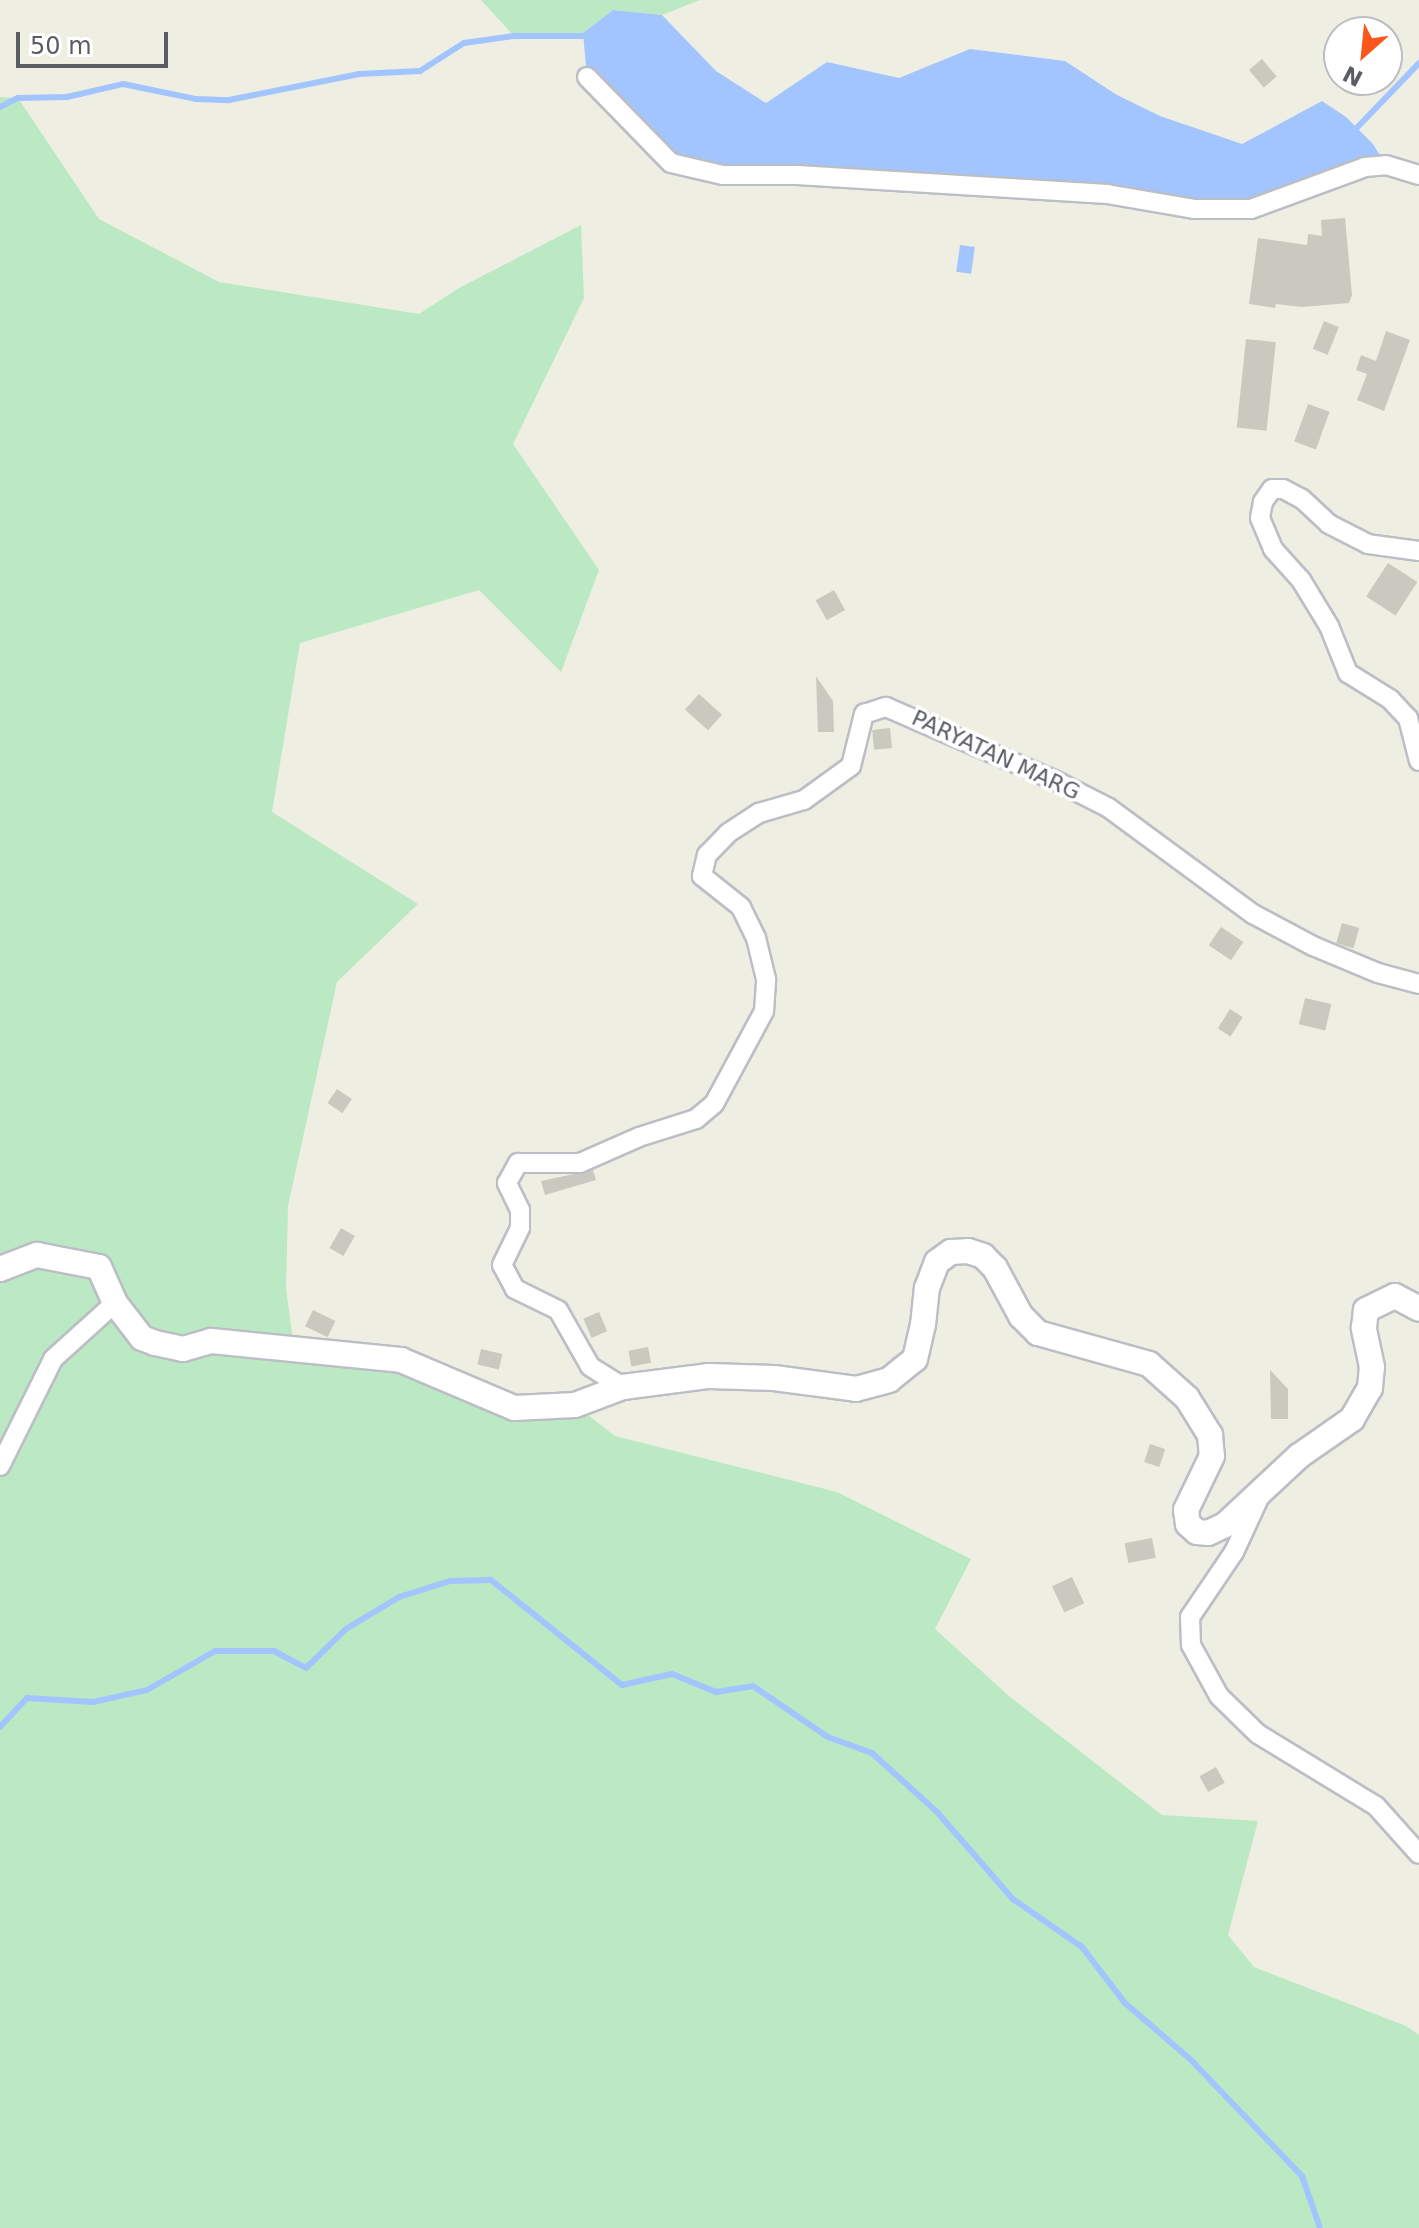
<!DOCTYPE html>
<style>
body{margin:0}
#map{position:relative;width:1419px;height:2228px;overflow:hidden;background:#efeee2;font-family:"DejaVu Sans",sans-serif}
div>[style]{position:absolute}
.green>*{inset:0;background:#bbe9c4}
.water>*{inset:0;background:#a2c5ff;transform-origin:0 0}
.stream>*{height:6px;margin:-3px;padding:0 3px;transform-origin:3px;border-radius:3px;background:#a2c5ff}
.building>*{inset:0;background:#c9c9bf;transform-origin:0 0}
.roads{filter:drop-shadow(2px 0 #bcbec5) drop-shadow(-2px 0 #bcbec5) drop-shadow(0 2px #bcbec5) drop-shadow(0 -2px #bcbec5)}
.street>*{height:18px;margin:-9px;padding:0 9px;transform-origin:9px;border-radius:9px;background:#fff}
.secondary>*{height:24px;margin:-12px;padding:0 12px;transform-origin:12px;border-radius:12px;background:#fff}
span{translate:-50% -50%;white-space:nowrap;text-align:center;line-height:1.15;-webkit-text-stroke:7px #fff;paint-order:stroke}
.street-label{font-size:22px;color:#5a5d64}
.north{position:absolute;left:1323px;top:16px;width:80px;height:80px;box-sizing:border-box;background:#fff;border:2px solid #bdbec1;border-radius:50%;rotate:207deg;font-size:22px;font-weight:700;line-height:32px;text-align:center;color:#5a5d64}
.north::after{content:'';display:block;margin:auto;width:28px;height:36px;background:#fb561c;clip-path:polygon(50% 0,100% 100%,50% 72%,0 100%)}
.scale{position:absolute;left:16px;top:32px;width:152px;height:36px;box-sizing:border-box;border:4px solid #5a5d64;border-top:0;padding-left:10px;font-size:24px;line-height:28px;white-space:nowrap;color:#5a5d64;-webkit-text-stroke:6px #fff;paint-order:stroke}
</style>
<div id="map">
<div class="green">
<i style="clip-path:polygon(481px 0,700px 0,662px 15px,613px 10px,583px 33px,514px 36px)"></i>
<i style="clip-path:polygon(0 97px,18px 98px,99px 219px,219px 282px,419px 314px,459px 288px,581px 225px,584px 298px,513px 444px,599px 570px,561px 672px,479px 590px,300px 643px,272px 812px,418px 904px,337px 982px,288px 1206px,286px 1288px,294px 1348px,401px 1360px,514px 1408px,575px 1405px,615px 1436px,837px 1492px,971px 1559px,935px 1629px,1009px 1696px,1162px 1815px,1258px 1821px,1228px 1935px,1254px 1967px,1406px 2026px,1419px 2035px,1419px 2228px,0 2228px)"></i>
</div>
<div class="water">
<i style="clip-path:polygon(613px 10px,662px 15px,716px 71px,766px 103px,827px 62px,899px 78px,970px 49px,1065px 61px,1117px 95px,1160px 116px,1242px 144px,1322px 101px,1346px 117px,1373px 144px,1386px 165px,1251px 209px,671px 163px,587px 77px,583px 33px)"></i>
<i style="left:960px;top:245px;width:15px;height:27px;rotate:8deg"></i>
</div>
<div class="stream">
<i style="left:0;top:107px;width:20px;rotate:-27deg"></i>
<i style="left:18px;top:98px;width:49px;rotate:-1.2deg"></i>
<i style="left:67px;top:97px;width:57px;rotate:-13.1deg"></i>
<i style="left:123px;top:84px;width:75px;rotate:11.6deg"></i>
<i style="left:196px;top:99px;width:33px;rotate:2deg"></i>
<i style="left:229px;top:100px;width:133px;rotate:-11.3deg"></i>
<i style="left:359px;top:74px;width:61px;rotate:-2.8deg"></i>
<i style="left:420px;top:71px;width:52px;rotate:-32.5deg"></i>
<i style="left:464px;top:43px;width:50px;rotate:-8deg"></i>
<i style="left:514px;top:36px;width:74px"></i>
<i style="left:1350px;top:135px;width:100px;rotate:-46.2deg"></i>
<i style="left:0;top:1727px;width:40px;rotate:-47deg"></i>
<i style="left:27px;top:1698px;width:66px;rotate:3.5deg"></i>
<i style="left:93px;top:1702px;width:55px;rotate:-12.5deg"></i>
<i style="left:147px;top:1690px;width:78px;rotate:-29.8deg"></i>
<i style="left:215px;top:1651px;width:59px"></i>
<i style="left:274px;top:1651px;width:36px;rotate:28deg"></i>
<i style="left:306px;top:1668px;width:56px;rotate:-44.3deg"></i>
<i style="left:346px;top:1629px;width:62px;rotate:-31.1deg"></i>
<i style="left:399px;top:1597px;width:53px;rotate:-17.4deg"></i>
<i style="left:450px;top:1581px;width:41px;rotate:-1.4deg"></i>
<i style="left:491px;top:1580px;width:168px;rotate:38.7deg"></i>
<i style="left:622px;top:1685px;width:51px;rotate:-12.4deg"></i>
<i style="left:672px;top:1674px;width:48px;rotate:22.2deg"></i>
<i style="left:716px;top:1692px;width:37px;rotate:-9deg"></i>
<i style="left:753px;top:1686px;width:91px;rotate:34.2deg"></i>
<i style="left:828px;top:1737px;width:47px;rotate:20deg"></i>
<i style="left:872px;top:1753px;width:88px;rotate:42.2deg"></i>
<i style="left:937px;top:1812px;width:116px;rotate:48.9deg"></i>
<i style="left:1013px;top:1899px;width:84px;rotate:34.8deg"></i>
<i style="left:1082px;top:1947px;width:71px;rotate:52.5deg"></i>
<i style="left:1125px;top:2003px;width:87px;rotate:40.8deg"></i>
<i style="left:1191px;top:2060px;width:161px;rotate:46.3deg"></i>
<i style="left:1302px;top:2176px;width:55px;rotate:70.9deg"></i>
</div>
<div class="building">
<i style="left:1262px;top:59px;width:23px;height:17px;rotate:50deg"></i>
<i style="clip-path:polygon(1345px 218px,1352px 295px,1349px 303px,1302px 307px,1276px 304px,1275px 308px,1249px 304px,1258px 238px,1307px 245px,1308px 234px,1322px 236px,1321px 220px)"></i>
<i style="left:1324px;top:321px;width:16px;height:30px;rotate:22deg"></i>
<i style="clip-path:polygon(1386px 331px,1410px 340px,1384px 411px,1357px 400px,1367px 374px,1356px 370px,1361px 355px,1376px 361px)"></i>
<i style="left:1246px;top:339px;width:30px;height:89px;rotate:6deg"></i>
<i style="left:1308px;top:404px;width:23px;height:40px;rotate:20deg"></i>
<i style="left:1388px;top:563px;width:35px;height:40px;rotate:33deg"></i>
<i style="left:834px;top:590px;width:23px;height:21px;rotate:61deg"></i>
<i style="clip-path:polygon(816px 676px,833px 701px,834px 732px,818px 732px)"></i>
<i style="left:699px;top:694px;width:31px;height:21px;rotate:42deg"></i>
<i style="left:890px;top:728px;width:20px;height:18px;rotate:84deg"></i>
<i style="left:1342px;top:923px;width:18px;height:21px;rotate:16deg"></i>
<i style="left:1221px;top:927px;width:27px;height:22px;rotate:34deg"></i>
<i style="left:1305px;top:998px;width:27px;height:27px;rotate:13deg"></i>
<i style="left:1230px;top:1009px;width:15px;height:23px;rotate:32deg"></i>
<i style="left:337px;top:1089px;width:18px;height:17px;rotate:34deg"></i>
<i style="clip-path:polygon(593px 1170px,596px 1180px,545px 1195px,541px 1181px)"></i>
<i style="left:341px;top:1228px;width:16px;height:23px;rotate:30deg"></i>
<i style="left:313px;top:1310px;width:25px;height:18px;rotate:26deg"></i>
<i style="left:599px;top:1312px;width:21px;height:17px;rotate:67deg"></i>
<i style="left:648px;top:1347px;width:16px;height:20px;rotate:79deg"></i>
<i style="left:481px;top:1349px;width:22px;height:16px;rotate:13deg"></i>
<i style="clip-path:polygon(1270px 1370px,1288px 1389px,1288px 1419px,1271px 1419px)"></i>
<i style="left:1150px;top:1444px;width:16px;height:19px;rotate:18deg"></i>
<i style="left:1152px;top:1538px;width:20px;height:28px;rotate:79deg"></i>
<i style="left:1072px;top:1577px;width:29px;height:22px;rotate:65deg"></i>
<i style="left:1216px;top:1767px;width:18px;height:19px;rotate:61deg"></i>
</div>
<div class="roads">
<div class="street">
<i style="left:587px;top:77px;width:120px;rotate:45.7deg"></i>
<i style="left:671px;top:163px;width:53px;rotate:13deg"></i>
<i style="left:723px;top:175px;width:74px"></i>
<i style="left:797px;top:175px;width:311px;rotate:3.5deg"></i>
<i style="left:1107px;top:194px;width:88px;rotate:9.8deg"></i>
<i style="left:1194px;top:209px;width:57px"></i>
<i style="left:1251px;top:209px;width:121px;rotate:-20.2deg"></i>
<i style="left:1365px;top:167px;width:21px;rotate:-5deg"></i>
<i style="left:1386px;top:165px;width:34px;rotate:17deg"></i>
<i style="left:1419px;top:551px;width:51px;rotate:-172.2deg"></i>
<i style="left:1368px;top:544px;width:44px;rotate:-152.9deg"></i>
<i style="left:1329px;top:524px;width:37px;rotate:-137deg"></i>
<i style="left:1302px;top:499px;width:21px;rotate:-152deg"></i>
<i style="left:1283px;top:489px;width:11px;rotate:180deg"></i>
<i style="left:1272px;top:489px;width:16px;rotate:125deg"></i>
<i style="left:1263px;top:502px;width:16px;rotate:101deg"></i>
<i style="left:1260px;top:518px;width:34px;rotate:67deg"></i>
<i style="left:1273px;top:549px;width:42px;rotate:47.9deg"></i>
<i style="left:1301px;top:580px;width:54px;rotate:58.7deg"></i>
<i style="left:1329px;top:626px;width:51px;rotate:68deg"></i>
<i style="left:1348px;top:673px;width:49px;rotate:31.8deg"></i>
<i style="left:1390px;top:699px;width:26px;rotate:47deg"></i>
<i style="left:1408px;top:718px;width:44px;rotate:75.7deg"></i>
<i style="left:623px;top:1387px;width:39px;rotate:-148deg"></i>
<i style="left:590px;top:1366px;width:64px;rotate:-119.7deg"></i>
<i style="left:558px;top:1310px;width:48px;rotate:-154deg"></i>
<i style="left:515px;top:1289px;width:27px;rotate:-118deg"></i>
<i style="left:502px;top:1265px;width:41px;rotate:-64.1deg"></i>
<i style="left:520px;top:1228px;width:18px;rotate:-90deg"></i>
<i style="left:520px;top:1210px;width:30px;rotate:-116deg"></i>
<i style="left:507px;top:1183px;width:23px;rotate:-61deg"></i>
<i style="left:518px;top:1163px;width:62px"></i>
<i style="left:580px;top:1163px;width:64px;rotate:-23.8deg"></i>
<i style="left:639px;top:1137px;width:60px;rotate:-17.5deg"></i>
<i style="left:696px;top:1119px;width:23px;rotate:-40deg"></i>
<i style="left:714px;top:1104px;width:106px;rotate:-61.7deg"></i>
<i style="left:764px;top:1011px;width:32px;rotate:-86deg"></i>
<i style="left:766px;top:979px;width:42px;rotate:-103.7deg"></i>
<i style="left:756px;top:938px;width:34px;rotate:-116deg"></i>
<i style="left:741px;top:907px;width:50px;rotate:-141.5deg"></i>
<i style="left:702px;top:876px;width:22px;rotate:-77deg"></i>
<i style="left:707px;top:855px;width:30px;rotate:-46deg"></i>
<i style="left:728px;top:833px;width:37px;rotate:-33deg"></i>
<i style="left:759px;top:813px;width:47px;rotate:-16.1deg"></i>
<i style="left:804px;top:800px;width:58px;rotate:-35.9deg"></i>
<i style="left:851px;top:766px;width:54px;rotate:-76deg"></i>
<i style="left:864px;top:714px;width:23px;rotate:-18deg"></i>
<i style="left:886px;top:707px;width:185px;rotate:23.5deg"></i>
<i style="left:1056px;top:781px;width:59px;rotate:27deg"></i>
<i style="left:1109px;top:808px;width:179px;rotate:36.4deg"></i>
<i style="left:1253px;top:914px;width:68px;rotate:28.1deg"></i>
<i style="left:1313px;top:946px;width:70px;rotate:22.6deg"></i>
<i style="left:1378px;top:973px;width:42px;rotate:15deg"></i>
<i style="left:0;top:1466px;width:119px;rotate:-63.6deg"></i>
<i style="left:53px;top:1359px;width:84px;rotate:-42.1deg"></i>
<i style="left:1259px;top:1498px;width:60px;rotate:114.8deg"></i>
<i style="left:1234px;top:1552px;width:78px;rotate:124.1deg"></i>
<i style="left:1190px;top:1617px;width:28px;rotate:88deg"></i>
<i style="left:1191px;top:1645px;width:58px;rotate:61.2deg"></i>
<i style="left:1219px;top:1696px;width:54px;rotate:44.3deg"></i>
<i style="left:1258px;top:1734px;width:138px;rotate:31.4deg"></i>
<i style="left:1376px;top:1806px;width:64px;rotate:48.1deg"></i>
</div>
<div class="secondary">
<i style="left:0;top:1269px;width:40px;rotate:-21deg"></i>
<i style="left:37px;top:1255px;width:63px;rotate:11deg"></i>
<i style="left:99px;top:1267px;width:39px;rotate:66deg"></i>
<i style="left:115px;top:1303px;width:44px;rotate:52.4deg"></i>
<i style="left:142px;top:1338px;width:14px;rotate:21deg"></i>
<i style="left:155px;top:1343px;width:29px;rotate:12deg"></i>
<i style="left:183px;top:1349px;width:29px;rotate:-16deg"></i>
<i style="left:211px;top:1341px;width:191px;rotate:5.7deg"></i>
<i style="left:401px;top:1360px;width:123px;rotate:23deg"></i>
<i style="left:514px;top:1408px;width:61px;rotate:-2.8deg"></i>
<i style="left:575px;top:1405px;width:51px;rotate:-20.6deg"></i>
<i style="left:623px;top:1387px;width:87px;rotate:-7.3deg"></i>
<i style="left:709px;top:1376px;width:65px;rotate:1.8deg"></i>
<i style="left:774px;top:1378px;width:83px;rotate:7.6deg"></i>
<i style="left:856px;top:1389px;width:34px;rotate:-15deg"></i>
<i style="left:889px;top:1380px;width:33px;rotate:-39deg"></i>
<i style="left:915px;top:1359px;width:35px;rotate:-77deg"></i>
<i style="left:923px;top:1325px;width:37px;rotate:-84deg"></i>
<i style="left:927px;top:1288px;width:28px;rotate:-69deg"></i>
<i style="left:937px;top:1262px;width:17px;rotate:-36deg"></i>
<i style="left:951px;top:1252px;width:17px;rotate:-3deg"></i>
<i style="left:968px;top:1251px;width:16px;rotate:18deg"></i>
<i style="left:983px;top:1256px;width:17px;rotate:45deg"></i>
<i style="left:995px;top:1268px;width:55px;rotate:61.6deg"></i>
<i style="left:1021px;top:1316px;width:24px;rotate:45deg"></i>
<i style="left:1038px;top:1333px;width:115px;rotate:15.6deg"></i>
<i style="left:1149px;top:1364px;width:51px;rotate:41.8deg"></i>
<i style="left:1187px;top:1398px;width:44px;rotate:58.1deg"></i>
<i style="left:1210px;top:1435px;width:21px;rotate:85deg"></i>
<i style="left:1212px;top:1456px;width:60px;rotate:115.7deg"></i>
<i style="left:1186px;top:1510px;width:14px;rotate:82deg"></i>
<i style="left:1188px;top:1524px;width:12px;rotate:42deg"></i>
<i style="left:1197px;top:1532px;width:11px;rotate:5deg"></i>
<i style="left:1208px;top:1533px;width:19px;rotate:-25deg"></i>
<i style="left:1225px;top:1525px;width:101px;rotate:-43deg"></i>
<i style="left:1299px;top:1456px;width:65px;rotate:-34.9deg"></i>
<i style="left:1352px;top:1419px;width:36px;rotate:-60deg"></i>
<i style="left:1370px;top:1388px;width:21px;rotate:-85deg"></i>
<i style="left:1372px;top:1367px;width:40px;rotate:-102deg"></i>
<i style="left:1364px;top:1328px;width:18px;rotate:-84deg"></i>
<i style="left:1366px;top:1310px;width:32px;rotate:-26deg"></i>
<i style="left:1395px;top:1296px;width:27px;rotate:28deg"></i>
</div>
</div>
<div class="street-label">
<span style="left:996px;top:755px;rotate:25deg">PARYATAN MARG</span>
</div>
<div class="north">N</div>
<div class="scale">50 m</div>
</div>
